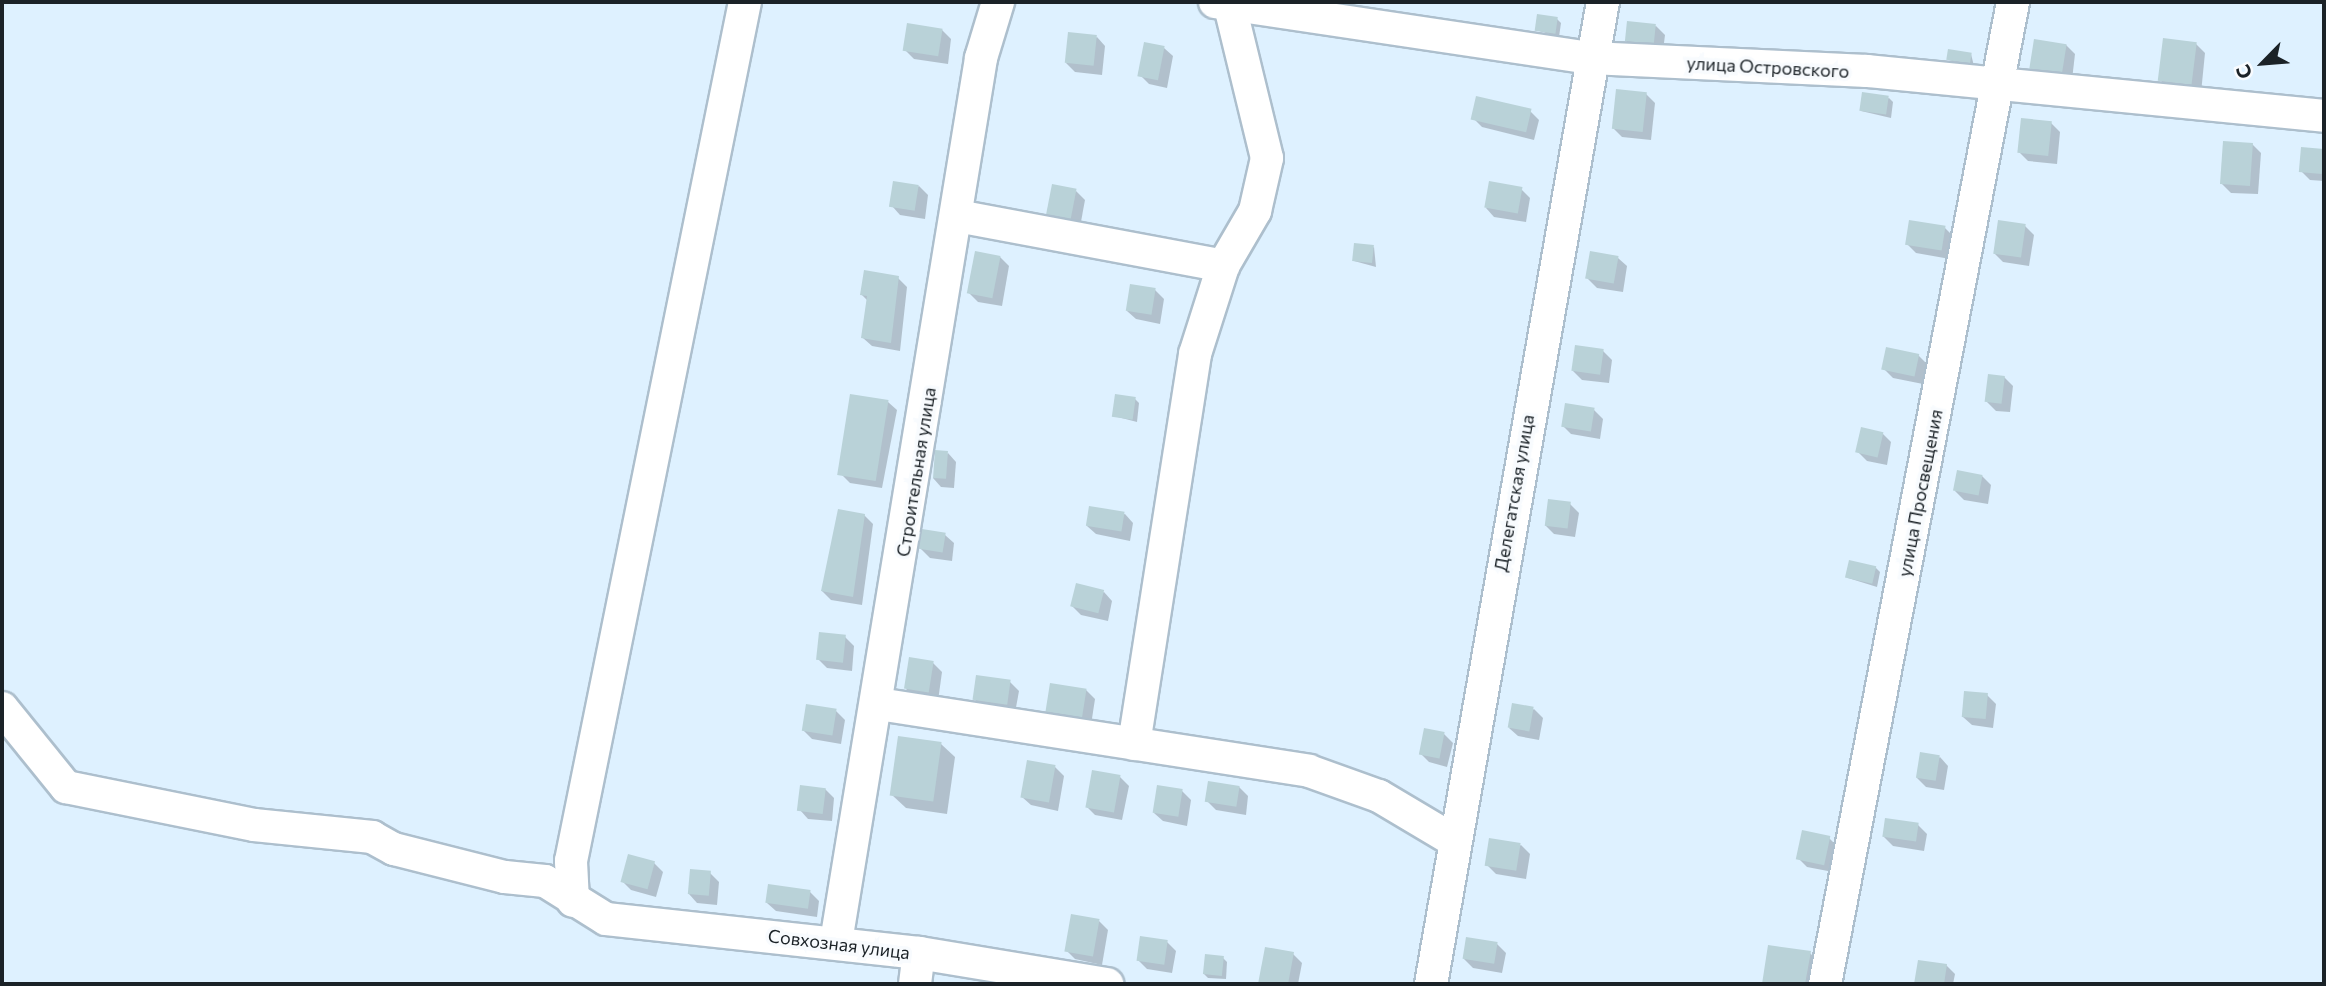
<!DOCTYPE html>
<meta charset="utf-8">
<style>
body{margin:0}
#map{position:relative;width:2326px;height:986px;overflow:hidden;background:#def1ff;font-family:Commissioner,sans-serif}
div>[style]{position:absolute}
.shadow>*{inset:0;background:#0003}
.building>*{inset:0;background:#b9d2d8;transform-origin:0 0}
.roads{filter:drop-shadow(2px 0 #adbfcd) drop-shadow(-2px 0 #adbfcd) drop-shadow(0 2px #adbfcd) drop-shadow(0 -2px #adbfcd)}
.minor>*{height:32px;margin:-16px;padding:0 16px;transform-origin:16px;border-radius:16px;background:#fff}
span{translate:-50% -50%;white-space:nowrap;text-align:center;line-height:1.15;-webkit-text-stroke:7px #f8fbfe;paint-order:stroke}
.street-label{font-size:18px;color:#1b2227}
.frame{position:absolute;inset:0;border:4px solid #1b2227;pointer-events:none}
.north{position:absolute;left:2228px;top:28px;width:70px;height:70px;-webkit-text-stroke:5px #f8fbfe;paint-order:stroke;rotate:245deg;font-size:19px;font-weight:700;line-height:28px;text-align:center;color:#1b2227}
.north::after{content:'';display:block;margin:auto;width:24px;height:32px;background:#1b2227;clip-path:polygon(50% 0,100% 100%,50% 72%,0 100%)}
</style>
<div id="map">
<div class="shadow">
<i style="clip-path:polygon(1557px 19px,1561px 23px,1559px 37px,1536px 30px)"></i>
<i style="clip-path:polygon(1656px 26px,1665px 35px,1663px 51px,1635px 49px,1626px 41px)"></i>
<i style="clip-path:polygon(942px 30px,951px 39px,948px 64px,914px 59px,905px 50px)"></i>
<i style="clip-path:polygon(1097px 37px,1105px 46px,1102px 75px,1075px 72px,1066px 63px)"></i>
<i style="clip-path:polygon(2196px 44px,2205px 53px,2201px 93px,2170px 90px,2161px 81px)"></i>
<i style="clip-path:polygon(2066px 45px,2075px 54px,2072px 80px,2041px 77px,2032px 68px)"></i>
<i style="clip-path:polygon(1164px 48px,1173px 56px,1167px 88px,1149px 84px,1140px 75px)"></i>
<i style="clip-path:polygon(1971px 54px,1974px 66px,1948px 60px)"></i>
<i style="clip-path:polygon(1646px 94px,1655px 103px,1651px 140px,1622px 137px,1613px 128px)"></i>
<i style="clip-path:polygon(1889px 98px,1893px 102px,1891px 118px,1861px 111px)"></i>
<i style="clip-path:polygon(1530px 111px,1539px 120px,1534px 140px,1482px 127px,1473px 118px)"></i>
<i style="clip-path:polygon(2051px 123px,2060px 132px,2057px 164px,2028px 161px,2019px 152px)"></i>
<i style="clip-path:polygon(2252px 144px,2261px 153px,2258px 194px,2231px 193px,2222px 184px)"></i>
<i style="clip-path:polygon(2302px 149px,2324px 151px,2324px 181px,2310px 180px,2301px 171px)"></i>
<i style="clip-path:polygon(919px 186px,928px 195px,925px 219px,900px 215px,892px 206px)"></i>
<i style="clip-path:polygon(1521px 189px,1530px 198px,1526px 222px,1494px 217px,1486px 208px)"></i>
<i style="clip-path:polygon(1076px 191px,1085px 200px,1080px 227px,1057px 222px,1048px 213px)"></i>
<i style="clip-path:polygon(2025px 226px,2034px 235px,2029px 266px,2003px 262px,1994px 253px)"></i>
<i style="clip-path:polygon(1945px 228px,1954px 237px,1950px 259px,1916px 253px,1907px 244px)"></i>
<i style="clip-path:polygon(1374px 247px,1376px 267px,1354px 261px)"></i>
<i style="clip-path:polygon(1000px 257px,1009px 266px,1002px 306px,978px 302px,969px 293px)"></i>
<i style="clip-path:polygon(1618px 258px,1627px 266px,1623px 292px,1597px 288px,1588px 279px)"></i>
<i style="clip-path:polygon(898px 278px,907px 287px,900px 351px,872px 346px,863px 338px,868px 301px,861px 294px)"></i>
<i style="clip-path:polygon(1155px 290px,1164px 299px,1160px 324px,1136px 319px,1127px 311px)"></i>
<i style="clip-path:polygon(1603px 351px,1612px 360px,1609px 383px,1582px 380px,1573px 371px)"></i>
<i style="clip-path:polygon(1918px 355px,1927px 364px,1923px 384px,1893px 378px,1884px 369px)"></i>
<i style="clip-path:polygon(2004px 377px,2013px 386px,2010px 412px,1996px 411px,1987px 402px)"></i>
<i style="clip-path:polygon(1135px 399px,1139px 403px,1137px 422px,1114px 416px)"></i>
<i style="clip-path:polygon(888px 402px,897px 410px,882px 488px,850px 483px,841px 474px)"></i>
<i style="clip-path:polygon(1594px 410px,1603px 419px,1600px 439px,1571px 434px,1562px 425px)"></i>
<i style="clip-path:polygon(1882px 433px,1891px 442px,1887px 465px,1867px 461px,1858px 452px)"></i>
<i style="clip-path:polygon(948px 453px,956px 462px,954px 488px,941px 487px,933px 478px)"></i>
<i style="clip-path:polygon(1982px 476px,1991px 485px,1988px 504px,1964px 500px,1955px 491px)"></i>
<i style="clip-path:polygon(1570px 504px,1579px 513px,1575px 537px,1554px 534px,1545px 525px)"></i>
<i style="clip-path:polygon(1125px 514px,1133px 523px,1130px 541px,1096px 534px,1087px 526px)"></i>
<i style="clip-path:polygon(864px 515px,873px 524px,862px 605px,831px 600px,822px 591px)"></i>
<i style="clip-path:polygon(945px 535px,954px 543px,952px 561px,930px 558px,921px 549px)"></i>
<i style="clip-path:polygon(1876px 568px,1880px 572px,1877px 587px,1848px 578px)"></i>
<i style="clip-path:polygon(1104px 592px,1112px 601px,1108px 621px,1081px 615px,1072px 606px)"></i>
<i style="clip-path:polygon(845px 637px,854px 646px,852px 671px,827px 668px,818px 659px)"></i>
<i style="clip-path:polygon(933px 663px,942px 672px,938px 701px,915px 698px,906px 689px)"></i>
<i style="clip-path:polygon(1010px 682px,1019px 691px,1015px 713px,983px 708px,974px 699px)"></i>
<i style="clip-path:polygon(1086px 690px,1095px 699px,1091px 725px,1057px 720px,1048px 711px)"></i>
<i style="clip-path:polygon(1987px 695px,1996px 704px,1993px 728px,1972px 725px,1963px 717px)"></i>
<i style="clip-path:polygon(1534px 709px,1543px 718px,1539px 740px,1518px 736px,1509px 728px)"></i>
<i style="clip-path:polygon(836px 711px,845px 720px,841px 744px,812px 739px,803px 730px)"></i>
<i style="clip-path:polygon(1444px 734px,1453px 743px,1447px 767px,1429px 762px,1420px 753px)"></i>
<i style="clip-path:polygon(941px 744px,955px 757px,947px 814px,906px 808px,892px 795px)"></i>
<i style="clip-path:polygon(1940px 757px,1948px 766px,1944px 790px,1926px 787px,1917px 778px)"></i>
<i style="clip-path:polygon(1055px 767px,1064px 776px,1058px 811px,1031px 805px,1022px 797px)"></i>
<i style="clip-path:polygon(1120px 777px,1129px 786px,1122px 820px,1095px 815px,1086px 806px)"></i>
<i style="clip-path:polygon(1239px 787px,1248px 796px,1246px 815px,1216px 810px,1207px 801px)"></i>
<i style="clip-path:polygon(825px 789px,834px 798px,832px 821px,808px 819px,800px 810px)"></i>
<i style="clip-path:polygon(1182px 791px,1191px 800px,1187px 826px,1163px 821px,1154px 813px)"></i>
<i style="clip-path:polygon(1918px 825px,1927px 834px,1924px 851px,1893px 846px,1884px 837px)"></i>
<i style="clip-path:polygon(1829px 838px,1838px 847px,1833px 872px,1807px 867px,1798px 858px)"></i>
<i style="clip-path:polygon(1521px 845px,1530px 854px,1526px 879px,1496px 874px,1487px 865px)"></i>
<i style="clip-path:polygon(654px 863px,663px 872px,656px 897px,631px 890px,622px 881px)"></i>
<i style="clip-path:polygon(710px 873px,719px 882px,717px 905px,697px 903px,689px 894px)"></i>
<i style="clip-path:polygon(810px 892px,819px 901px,817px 917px,776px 911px,767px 903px)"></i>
<i style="clip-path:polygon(1099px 921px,1108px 930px,1102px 965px,1075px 959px,1066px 950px)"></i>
<i style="clip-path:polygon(1167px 942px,1176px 951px,1172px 973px,1147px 969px,1138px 960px)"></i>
<i style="clip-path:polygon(1497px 944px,1506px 953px,1502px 973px,1473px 968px,1464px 959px)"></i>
<i style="clip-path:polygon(1770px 947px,1810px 953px,1823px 967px,1821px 984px,1764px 984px)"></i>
<i style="clip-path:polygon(1293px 954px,1302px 963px,1298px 984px,1260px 984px)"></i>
<i style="clip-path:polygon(1223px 958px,1227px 962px,1226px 979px,1208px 978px,1204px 974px)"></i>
<i style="clip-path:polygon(1919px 962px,1946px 965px,1955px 974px,1953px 984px,1916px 984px)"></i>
</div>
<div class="building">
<i style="left:1537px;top:14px;width:21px;height:17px;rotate:8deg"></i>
<i style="left:1627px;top:21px;width:29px;height:20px;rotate:6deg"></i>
<i style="left:907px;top:23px;width:36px;height:28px;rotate:9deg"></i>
<i style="left:1068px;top:32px;width:29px;height:31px;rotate:6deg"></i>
<i style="left:2163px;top:38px;width:34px;height:43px;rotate:7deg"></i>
<i style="left:2034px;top:39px;width:33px;height:30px;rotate:9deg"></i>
<i style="left:1144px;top:42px;width:21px;height:35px;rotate:11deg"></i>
<i style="left:1948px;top:49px;width:24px;height:11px;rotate:9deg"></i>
<i style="left:1616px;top:89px;width:31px;height:40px;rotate:6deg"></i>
<i style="left:1862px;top:92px;width:27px;height:19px;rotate:8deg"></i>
<i style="left:1476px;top:96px;width:57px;height:24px;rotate:13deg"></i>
<i style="left:2021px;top:118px;width:31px;height:35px;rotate:6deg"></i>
<i style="left:2223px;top:141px;width:30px;height:43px;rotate:4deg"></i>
<i style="left:2301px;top:147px;width:23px;height:25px;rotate:5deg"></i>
<i style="left:893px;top:181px;width:26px;height:26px;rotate:9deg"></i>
<i style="left:1489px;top:181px;width:34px;height:27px;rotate:10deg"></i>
<i style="left:1052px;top:184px;width:25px;height:31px;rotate:11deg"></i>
<i style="left:1909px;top:220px;width:37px;height:25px;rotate:9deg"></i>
<i style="left:1998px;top:220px;width:28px;height:34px;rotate:8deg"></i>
<i style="left:1354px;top:243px;width:20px;height:18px;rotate:6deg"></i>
<i style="left:975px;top:251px;width:26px;height:43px;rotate:11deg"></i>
<i style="left:1590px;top:251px;width:29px;height:28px;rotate:10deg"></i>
<i style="clip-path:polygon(864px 270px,899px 276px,891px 343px,861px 338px,867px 296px,860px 295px)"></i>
<i style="left:1130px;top:284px;width:26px;height:27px;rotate:9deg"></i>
<i style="left:1575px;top:345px;width:29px;height:26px;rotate:8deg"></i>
<i style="left:1886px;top:347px;width:34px;height:23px;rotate:12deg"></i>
<i style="left:1988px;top:374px;width:17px;height:28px;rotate:7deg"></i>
<i style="left:850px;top:394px;width:39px;height:82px;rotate:9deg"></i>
<i style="left:1115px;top:394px;width:21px;height:23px;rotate:8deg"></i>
<i style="left:1565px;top:403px;width:30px;height:24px;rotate:9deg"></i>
<i style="left:1861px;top:427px;width:23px;height:26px;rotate:13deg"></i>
<i style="left:935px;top:450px;width:13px;height:28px;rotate:4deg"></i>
<i style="left:1957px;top:470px;width:26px;height:21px;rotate:11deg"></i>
<i style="left:1548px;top:499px;width:23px;height:27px;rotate:7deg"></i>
<i style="left:1089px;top:506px;width:36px;height:20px;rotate:9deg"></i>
<i style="clip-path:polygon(838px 509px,865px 514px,853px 597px,821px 591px)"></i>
<i style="left:922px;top:529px;width:24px;height:20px;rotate:9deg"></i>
<i style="left:1849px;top:560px;width:28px;height:18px;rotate:13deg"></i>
<i style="left:1076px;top:583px;width:29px;height:24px;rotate:14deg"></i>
<i style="left:819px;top:632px;width:27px;height:28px;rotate:6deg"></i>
<i style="left:909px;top:657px;width:25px;height:32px;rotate:9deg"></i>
<i style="left:976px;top:675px;width:35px;height:25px;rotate:8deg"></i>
<i style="left:1050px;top:683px;width:37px;height:29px;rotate:9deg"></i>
<i style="left:1964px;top:691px;width:24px;height:26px;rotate:5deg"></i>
<i style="left:1512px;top:703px;width:22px;height:25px;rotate:10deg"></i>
<i style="left:806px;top:704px;width:31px;height:27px;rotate:9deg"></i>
<i style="left:1424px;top:728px;width:21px;height:27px;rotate:11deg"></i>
<i style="left:898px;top:736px;width:44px;height:60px;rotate:8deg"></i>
<i style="left:1920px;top:752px;width:20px;height:26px;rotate:9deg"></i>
<i style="left:1027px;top:760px;width:29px;height:38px;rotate:10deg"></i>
<i style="left:1092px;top:770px;width:29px;height:38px;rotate:10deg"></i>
<i style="left:1208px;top:781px;width:32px;height:21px;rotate:9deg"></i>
<i style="left:800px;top:785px;width:26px;height:26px;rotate:7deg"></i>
<i style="left:1157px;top:785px;width:26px;height:28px;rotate:9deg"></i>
<i style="left:1885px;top:818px;width:34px;height:19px;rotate:8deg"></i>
<i style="left:1802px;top:830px;width:29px;height:30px;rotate:12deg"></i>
<i style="left:1489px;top:838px;width:32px;height:28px;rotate:9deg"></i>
<i style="left:628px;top:854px;width:28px;height:29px;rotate:15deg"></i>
<i style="left:690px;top:869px;width:21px;height:25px;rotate:5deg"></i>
<i style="left:768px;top:884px;width:43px;height:19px;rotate:8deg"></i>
<i style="left:1071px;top:914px;width:29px;height:38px;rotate:10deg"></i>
<i style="left:1140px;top:936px;width:28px;height:25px;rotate:8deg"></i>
<i style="left:1466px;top:937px;width:32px;height:22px;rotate:9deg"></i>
<i style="clip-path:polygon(1768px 945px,1811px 951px,1805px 984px,1762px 984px)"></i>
<i style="clip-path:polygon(1265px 947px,1294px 952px,1288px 984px,1258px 984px)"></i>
<i style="left:1205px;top:954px;width:19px;height:20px;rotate:6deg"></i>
<i style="clip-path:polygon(1918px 960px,1947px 964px,1944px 984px,1914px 984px)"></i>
</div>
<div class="roads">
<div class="minor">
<i style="left:1215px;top:2px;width:380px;rotate:8.5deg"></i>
<i style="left:1591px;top:58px;width:276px;rotate:2.7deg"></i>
<i style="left:1867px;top:71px;width:459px;rotate:5.6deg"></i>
<i style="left:957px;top:216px;width:271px;rotate:10.6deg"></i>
<i style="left:878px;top:704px;width:436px;rotate:8.8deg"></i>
<i style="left:1309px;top:771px;width:74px;rotate:19.7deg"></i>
<i style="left:1379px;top:796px;width:86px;rotate:30.7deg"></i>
<i style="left:2px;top:708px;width:102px;rotate:51deg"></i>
<i style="left:66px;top:787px;width:192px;rotate:11.4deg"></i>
<i style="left:254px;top:825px;width:119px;rotate:5.8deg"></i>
<i style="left:372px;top:837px;width:25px;rotate:29deg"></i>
<i style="left:394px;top:849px;width:114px;rotate:14.2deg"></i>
<i style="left:505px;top:877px;width:40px;rotate:5.7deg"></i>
<i style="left:545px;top:881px;width:72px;rotate:31.9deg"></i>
<i style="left:606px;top:919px;width:315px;rotate:6.2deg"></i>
<i style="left:919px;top:953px;width:191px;rotate:9.4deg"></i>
<i style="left:1134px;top:744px;width:395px;rotate:-81.1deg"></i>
<i style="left:1195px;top:354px;width:92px;rotate:-72.3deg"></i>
<i style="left:1223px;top:266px;width:64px;rotate:-59.8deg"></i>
<i style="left:1255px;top:211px;width:54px;rotate:-77.2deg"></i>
<i style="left:1267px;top:158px;width:156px;rotate:-103.7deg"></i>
<i style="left:573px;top:901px;width:40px;rotate:-92.9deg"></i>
<i style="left:571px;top:861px;width:876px;rotate:-78.55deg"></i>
<i style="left:836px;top:942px;width:896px;rotate:-80.68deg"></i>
<i style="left:981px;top:58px;width:59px;rotate:-73.1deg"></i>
<i style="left:915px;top:984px;width:31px;rotate:-83deg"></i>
<i style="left:1431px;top:984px;width:997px;rotate:-80.07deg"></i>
<i style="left:1825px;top:984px;width:1000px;rotate:-79.16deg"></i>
</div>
</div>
<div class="street-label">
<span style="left:1768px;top:67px;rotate:3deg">улица Островского</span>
<span style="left:916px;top:472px;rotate:-81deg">Строительная улица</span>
<span style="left:1514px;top:493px;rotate:-80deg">Делегатская улица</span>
<span style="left:1920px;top:493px;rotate:-79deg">улица Просвещения</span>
<span style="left:839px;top:944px;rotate:7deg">Совхозная улица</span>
</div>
<div class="frame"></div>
<div class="north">С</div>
</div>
